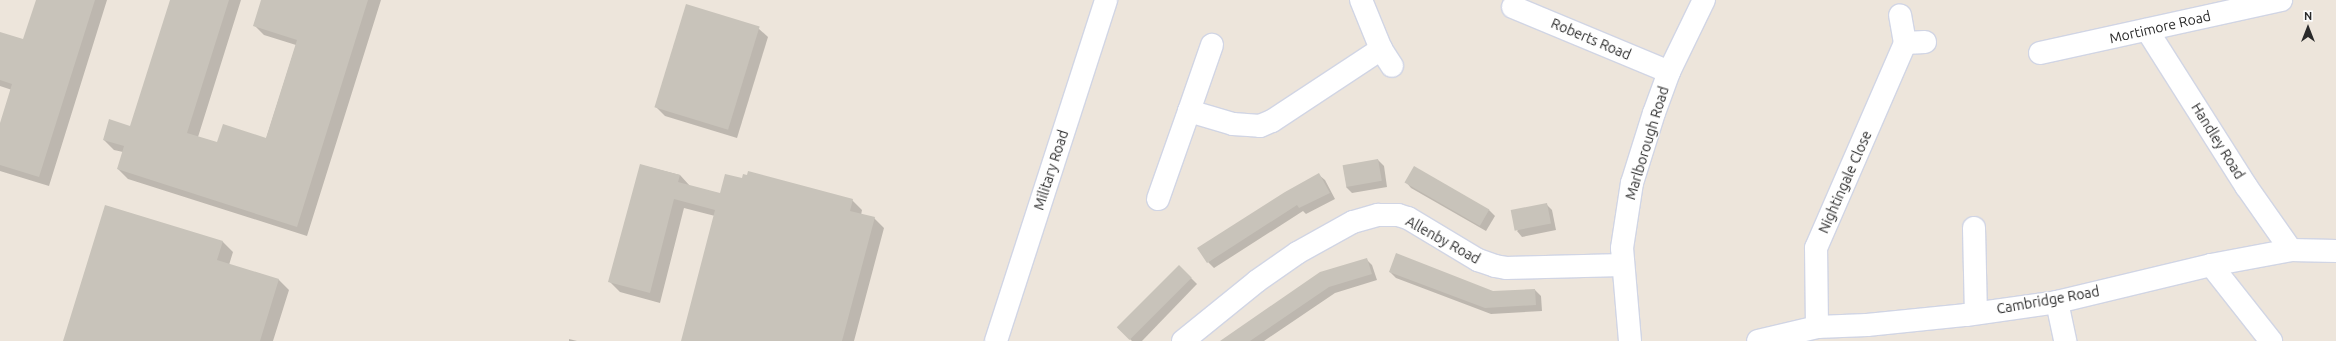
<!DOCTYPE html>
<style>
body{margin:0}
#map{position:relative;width:2336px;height:341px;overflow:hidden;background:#ede5db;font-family:Ubuntu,sans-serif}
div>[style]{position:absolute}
.shadow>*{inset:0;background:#0003}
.building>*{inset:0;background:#c8c3ba;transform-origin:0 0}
.roads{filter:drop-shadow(1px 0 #d1d5e4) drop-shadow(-1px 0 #d1d5e4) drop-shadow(0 1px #d1d5e4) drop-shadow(0 -1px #d1d5e4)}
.minor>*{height:22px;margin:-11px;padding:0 11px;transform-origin:11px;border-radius:11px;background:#fff}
span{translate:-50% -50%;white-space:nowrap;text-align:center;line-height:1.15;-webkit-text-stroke:3px #fff;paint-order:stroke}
.street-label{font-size:14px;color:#2a2a2a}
.north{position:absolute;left:2288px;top:8px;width:40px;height:40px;-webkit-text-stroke:3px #fff;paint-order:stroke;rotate:0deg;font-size:11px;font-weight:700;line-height:16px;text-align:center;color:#2a2a2a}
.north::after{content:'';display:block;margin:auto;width:14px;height:18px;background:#2a2a2a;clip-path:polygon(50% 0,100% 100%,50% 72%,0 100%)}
</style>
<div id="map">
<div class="shadow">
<i style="clip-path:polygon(37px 0,107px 0,49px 186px,0 171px,0 126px,12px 90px,0 86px,0 33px,24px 40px)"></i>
<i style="clip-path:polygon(171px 0,241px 0,198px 137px,218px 143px,266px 139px,296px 45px,264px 35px,254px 25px,262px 0,381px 0,307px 236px,128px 179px,118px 169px,123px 152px,114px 150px,104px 140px,131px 127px)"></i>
<i style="clip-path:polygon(758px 28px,768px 37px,737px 138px,665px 116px,655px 106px)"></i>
<i style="clip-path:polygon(1378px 160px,1384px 166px,1387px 187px,1352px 193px,1346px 187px)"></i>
<i style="clip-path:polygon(641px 165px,680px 175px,690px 186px,721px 194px,852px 200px,862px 210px,861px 215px,874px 218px,884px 228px,854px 341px,684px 341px,715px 216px,684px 208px,660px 303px,620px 292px,610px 282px)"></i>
<i style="clip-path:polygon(1319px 175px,1325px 180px,1335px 199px,1306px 214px,1303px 211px,1214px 268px,1208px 262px)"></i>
<i style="clip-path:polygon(1406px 182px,1489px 210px,1495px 216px,1486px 231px,1411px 188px)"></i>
<i style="clip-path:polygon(1546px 204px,1552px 210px,1556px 230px,1522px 237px,1517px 231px)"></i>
<i style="clip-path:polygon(106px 206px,223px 242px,233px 252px,229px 265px,279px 280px,289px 290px,273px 341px,64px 341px)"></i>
<i style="clip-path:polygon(1366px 259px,1372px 265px,1377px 280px,1335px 293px,1264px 341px,1237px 341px)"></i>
<i style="clip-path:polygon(1179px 266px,1197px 284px,1142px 341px,1132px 341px,1118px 328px)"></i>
<i style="clip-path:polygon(1390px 272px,1493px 292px,1535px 290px,1541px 296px,1542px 311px,1491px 314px,1396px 278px)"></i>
<i style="clip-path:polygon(569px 339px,577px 341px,569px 341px)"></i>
</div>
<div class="building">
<i style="clip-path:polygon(36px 0,95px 0,39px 177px,0 165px,0 123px,12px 84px,0 80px,0 32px,23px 39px)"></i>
<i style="clip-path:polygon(170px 0,229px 0,187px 133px,217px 142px,223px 124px,266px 138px,297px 40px,253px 26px,261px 0,368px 0,297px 227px,117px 169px,124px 146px,103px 140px,109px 119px,130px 126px)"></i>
<i style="left:686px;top:4px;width:77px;height:108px;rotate:17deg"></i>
<i style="left:1378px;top:159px;width:22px;height:36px;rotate:80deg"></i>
<i style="clip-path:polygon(640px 164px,680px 175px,678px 182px,720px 193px,725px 174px,742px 178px,743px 174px,747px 175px,748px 171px,853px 199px,850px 211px,875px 217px,842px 341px,681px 341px,715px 210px,674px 199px,650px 293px,608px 282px)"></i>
<i style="left:1414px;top:166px;width:87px;height:19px;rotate:30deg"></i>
<i style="clip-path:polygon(1319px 173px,1330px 193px,1299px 208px,1297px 205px,1207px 263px,1197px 248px,1285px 192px)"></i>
<i style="left:1547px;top:203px;width:21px;height:37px;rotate:79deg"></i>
<i style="clip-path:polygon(105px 205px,223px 241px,217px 260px,279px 279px,260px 341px,63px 341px)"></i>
<i style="clip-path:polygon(1396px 253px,1493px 291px,1535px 289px,1536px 305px,1485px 308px,1389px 272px)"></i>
<i style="clip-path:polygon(1367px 258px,1372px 274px,1329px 287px,1250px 341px,1220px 341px,1320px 272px)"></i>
<i style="left:1179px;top:265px;width:18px;height:88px;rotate:45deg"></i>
</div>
<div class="roads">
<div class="minor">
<i style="left:1513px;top:7px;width:169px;rotate:22.6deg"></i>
<i style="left:2147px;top:30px;width:185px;rotate:57.6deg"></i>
<i style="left:2246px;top:186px;width:78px;rotate:54.9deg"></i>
<i style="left:1905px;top:43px;width:20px;rotate:-3deg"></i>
<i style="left:1381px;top:49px;width:20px;rotate:57deg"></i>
<i style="left:2040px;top:53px;width:247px;rotate:-12.4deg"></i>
<i style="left:1189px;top:111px;width:70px;rotate:-70.8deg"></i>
<i style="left:1158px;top:199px;width:93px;rotate:-70.6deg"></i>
<i style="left:1189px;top:111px;width:46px;rotate:16.5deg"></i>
<i style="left:1233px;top:124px;width:27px;rotate:4deg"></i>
<i style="left:1260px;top:126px;width:13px;rotate:-23deg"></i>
<i style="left:1272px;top:121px;width:131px;rotate:-33.4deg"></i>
<i style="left:1381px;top:49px;width:53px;rotate:-112.2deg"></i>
<i style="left:1974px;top:228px;width:85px;rotate:88.7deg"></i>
<i style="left:2211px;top:265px;width:97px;rotate:51.7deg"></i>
<i style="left:2057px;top:302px;width:40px;rotate:78deg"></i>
<i style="left:1817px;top:327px;width:79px;rotate:-90.7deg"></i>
<i style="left:1816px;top:248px;width:223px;rotate:-66.5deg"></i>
<i style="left:1905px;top:43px;width:28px;rotate:-100deg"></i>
<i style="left:996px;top:341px;width:358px;rotate:-72.1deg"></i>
<i style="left:1183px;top:341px;width:95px;rotate:-39deg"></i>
<i style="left:1257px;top:281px;width:49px;rotate:-35deg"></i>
<i style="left:1297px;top:253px;width:64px;rotate:-29deg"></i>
<i style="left:1353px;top:222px;width:26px;rotate:-16deg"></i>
<i style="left:1378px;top:215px;width:20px"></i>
<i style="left:1398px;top:215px;width:10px;rotate:17deg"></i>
<i style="left:1408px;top:218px;width:82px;rotate:31deg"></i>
<i style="left:1478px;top:260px;width:18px;rotate:19deg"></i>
<i style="left:1495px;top:266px;width:11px;rotate:10deg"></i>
<i style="left:1506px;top:268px;width:117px;rotate:-1.5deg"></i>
<i style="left:1630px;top:341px;width:93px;rotate:-94.9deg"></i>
<i style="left:1622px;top:248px;width:66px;rotate:-81.3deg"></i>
<i style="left:1632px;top:183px;width:73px;rotate:-72.6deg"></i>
<i style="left:1654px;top:113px;width:44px;rotate:-69.9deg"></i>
<i style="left:1669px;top:72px;width:80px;rotate:-64.1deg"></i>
<i style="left:1758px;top:341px;width:61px;rotate:-13.3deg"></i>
<i style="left:1817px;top:327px;width:50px;rotate:-2.3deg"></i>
<i style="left:1867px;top:325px;width:100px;rotate:-5.8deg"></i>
<i style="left:1966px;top:315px;width:92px;rotate:-8.1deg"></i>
<i style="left:2057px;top:302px;width:158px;rotate:-13.5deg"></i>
<i style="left:2211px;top:265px;width:81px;rotate:-10.6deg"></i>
<i style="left:2291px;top:250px;width:45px;rotate:1.3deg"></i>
</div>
</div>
<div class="street-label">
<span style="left:2160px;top:27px;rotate:-13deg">Mortimore Road</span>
<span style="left:1591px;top:39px;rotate:23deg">Roberts Road</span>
<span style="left:2218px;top:141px;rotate:58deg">Handley Road</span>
<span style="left:1647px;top:143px;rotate:-73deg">Marlborough Road</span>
<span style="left:1051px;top:170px;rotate:-72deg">Military Road</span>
<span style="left:1845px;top:182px;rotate:-66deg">Nightingale Close</span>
<span style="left:1443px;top:240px;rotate:29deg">Allenby Road</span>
<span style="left:2048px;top:300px;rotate:-10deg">Cambridge Road</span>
</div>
<div class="north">N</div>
</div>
